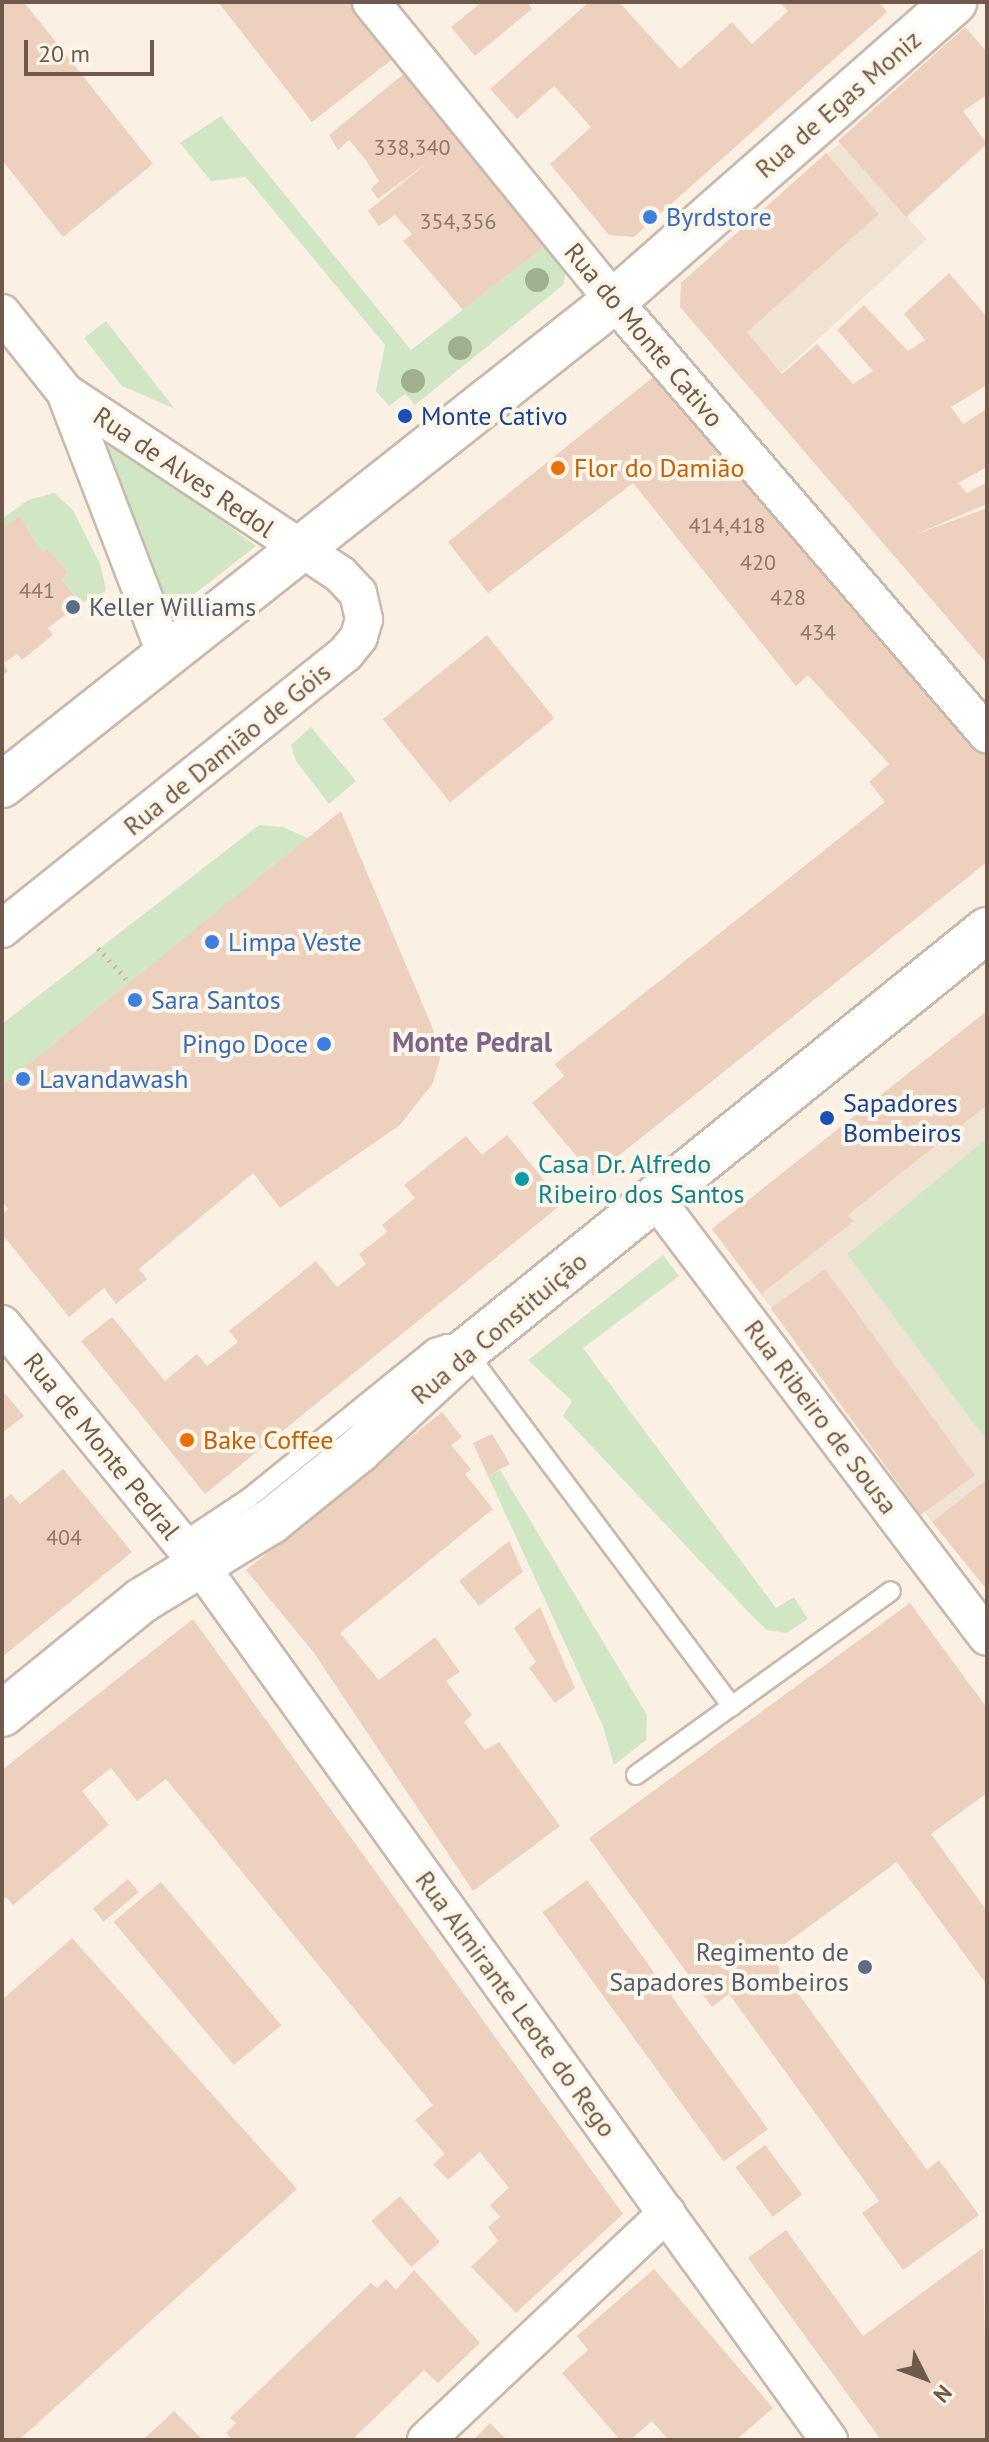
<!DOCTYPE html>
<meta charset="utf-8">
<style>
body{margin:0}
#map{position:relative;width:989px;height:2442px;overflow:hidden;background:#faf1e4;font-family:"PT Sans",sans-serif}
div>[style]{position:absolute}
.residential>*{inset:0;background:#f1e3d3}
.green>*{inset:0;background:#d1e6c4}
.building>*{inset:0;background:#edd1be;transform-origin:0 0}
.path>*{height:5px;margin-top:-2.5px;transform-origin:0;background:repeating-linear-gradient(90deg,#d1b4a1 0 2px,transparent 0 8px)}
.roads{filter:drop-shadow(2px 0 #cab9ab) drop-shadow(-2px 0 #cab9ab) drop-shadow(0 2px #cab9ab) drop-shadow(0 -2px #cab9ab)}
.lane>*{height:18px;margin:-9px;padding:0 9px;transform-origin:9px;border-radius:9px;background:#fff}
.street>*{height:36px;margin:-18px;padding:0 18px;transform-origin:18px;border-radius:18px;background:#fff}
.secondary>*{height:44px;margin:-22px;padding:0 22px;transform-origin:22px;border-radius:22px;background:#fff}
.trees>*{width:24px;height:24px;margin:-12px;border-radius:50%;background:#a0b08e}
.dots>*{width:22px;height:22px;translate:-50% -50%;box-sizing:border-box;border:4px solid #fdf6e9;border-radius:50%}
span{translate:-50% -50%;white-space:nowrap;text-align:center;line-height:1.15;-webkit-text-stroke:8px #fdf6e9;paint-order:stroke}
.number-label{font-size:22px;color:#8f7768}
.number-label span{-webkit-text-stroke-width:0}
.street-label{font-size:26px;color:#70594c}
.shop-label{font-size:26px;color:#366cbe}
.left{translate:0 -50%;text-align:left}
.right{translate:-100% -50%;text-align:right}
.transit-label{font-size:26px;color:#164399}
.food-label{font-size:26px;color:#c56008}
.service-label{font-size:26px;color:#4e5e75}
.culture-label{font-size:26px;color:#0d838f}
.neighbourhood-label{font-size:28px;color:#7f648c;font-weight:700}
.frame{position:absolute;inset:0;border:4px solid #70594c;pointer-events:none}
.north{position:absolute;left:885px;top:2338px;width:80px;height:80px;-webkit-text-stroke:6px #fdf6e9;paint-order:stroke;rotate:132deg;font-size:22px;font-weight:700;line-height:32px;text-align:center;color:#70594c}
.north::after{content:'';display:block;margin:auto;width:28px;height:36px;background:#70594c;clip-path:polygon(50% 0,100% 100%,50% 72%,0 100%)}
.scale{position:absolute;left:24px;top:40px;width:130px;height:36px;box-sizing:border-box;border:4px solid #70594c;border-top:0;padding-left:10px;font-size:24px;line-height:28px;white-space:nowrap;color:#70594c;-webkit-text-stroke:6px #fdf6e9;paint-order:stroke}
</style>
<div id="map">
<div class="residential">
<i style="clip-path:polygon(840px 143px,927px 239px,757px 395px,680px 307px,681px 283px)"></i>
<i style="clip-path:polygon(987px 1011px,987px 1479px,932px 1522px,712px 1229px)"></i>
</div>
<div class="green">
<i style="clip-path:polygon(221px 116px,411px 350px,545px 246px,566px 271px,563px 285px,415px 405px,405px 394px,389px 406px,376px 391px,385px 345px,246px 177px,211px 181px,180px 143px)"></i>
<i style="clip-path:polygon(106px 321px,175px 409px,122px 386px,84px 338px)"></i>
<i style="clip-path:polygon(96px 428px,256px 546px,169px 614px)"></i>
<i style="clip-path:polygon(54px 493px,73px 510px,101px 566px,106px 591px,81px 603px,62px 580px,68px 572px,47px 548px,42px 553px,20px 515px,2px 529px,2px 519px,28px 500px)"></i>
<i style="clip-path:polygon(311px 727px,356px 781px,329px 804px,296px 761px,291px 745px)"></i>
<i style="clip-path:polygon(259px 825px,283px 827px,310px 839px,2px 1086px,2px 1024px)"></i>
<i style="clip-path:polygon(987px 1138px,987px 1441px,847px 1254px)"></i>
<i style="clip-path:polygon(663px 1255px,679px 1276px,583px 1348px,776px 1608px,794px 1597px,808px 1619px,786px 1633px,767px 1630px,755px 1619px,563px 1416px,572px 1401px,528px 1360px)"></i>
<i style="clip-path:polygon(500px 1470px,647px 1715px,646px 1740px,614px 1765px,603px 1726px,488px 1476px)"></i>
</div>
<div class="building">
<i style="clip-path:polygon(2px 2px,24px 2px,153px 164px,63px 237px,2px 160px)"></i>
<i style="clip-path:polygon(218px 2px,350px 2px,395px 57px,312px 122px)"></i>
<i style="clip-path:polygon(482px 2px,527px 2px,532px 9px,475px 56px,451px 27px)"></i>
<i style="clip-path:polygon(589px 2px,619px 2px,680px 69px,732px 22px,752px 44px,788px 11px,779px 2px,879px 2px,887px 12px,634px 237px,609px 235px,550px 164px,591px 127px,554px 86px,517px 119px,490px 89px)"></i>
<i style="clip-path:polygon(965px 27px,987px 52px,987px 95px,963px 111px,987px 144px,906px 217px,838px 141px)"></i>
<i style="clip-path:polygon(406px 72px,545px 246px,463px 310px,403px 241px,412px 234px,395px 215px,379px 226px,368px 211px,427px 163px,378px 199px,371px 189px,379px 181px,365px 159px,349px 140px,338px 150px,329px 135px)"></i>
<i style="clip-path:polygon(826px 153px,879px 214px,747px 332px,782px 374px,817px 344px,853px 384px,873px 371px,837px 330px,864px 305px,908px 351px,925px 340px,904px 314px,949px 273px,987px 317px,987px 385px,951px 407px,963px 424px,987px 409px,987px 467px,958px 483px,967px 493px,987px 482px,987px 504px,914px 535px,987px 508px,987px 664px,680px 307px,681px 283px)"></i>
<i style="clip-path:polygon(657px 374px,987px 758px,987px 862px,593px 1176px,532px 1103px,564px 1076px,555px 1064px,885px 802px,869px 782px,889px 764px,808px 675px,796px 686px,633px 483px,488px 593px,448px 542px)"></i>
<i style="clip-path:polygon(20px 515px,42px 553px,47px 548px,68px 572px,62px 580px,81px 603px,48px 628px,53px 635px,22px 660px,17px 654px,3px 663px,8px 671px,2px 676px,2px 529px)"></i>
<i style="left:487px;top:635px;width:107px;height:134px;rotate:51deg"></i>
<i style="clip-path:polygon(341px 811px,433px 1029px,440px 1058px,433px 1083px,400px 1125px,280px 1208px,253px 1173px,139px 1269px,147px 1279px,116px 1304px,104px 1288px,69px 1317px,2px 1234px,2px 1214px,8px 1209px,2px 1201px,2px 1086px)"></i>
<i style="clip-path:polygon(987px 1011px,987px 1105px,848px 1215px,854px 1221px,761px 1294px,712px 1229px)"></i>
<i style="clip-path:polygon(507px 1135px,563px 1203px,205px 1494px,81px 1341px,112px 1317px,165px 1381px,197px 1354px,207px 1366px,238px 1342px,229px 1331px,316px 1261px,337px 1287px,366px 1264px,359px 1254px,387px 1232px,382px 1225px,415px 1198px,404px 1185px,466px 1136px,482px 1155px)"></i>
<i style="left:825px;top:1269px;width:255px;height:67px;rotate:54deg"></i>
<i style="clip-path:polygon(2px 1390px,24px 1416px,2px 1433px)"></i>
<i style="clip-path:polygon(442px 1412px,462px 1437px,451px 1445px,471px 1469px,465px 1474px,493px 1509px,340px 1633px,379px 1680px,435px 1637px,460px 1672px,446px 1681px,472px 1715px,464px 1722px,485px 1750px,499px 1742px,560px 1826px,473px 1891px,314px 1653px,246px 1570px)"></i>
<i style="clip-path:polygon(492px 1434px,510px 1464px,488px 1476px,473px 1443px)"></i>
<i style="clip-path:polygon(63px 1469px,132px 1552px,2px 1657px,2px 1501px,11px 1494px,20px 1504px)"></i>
<i style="clip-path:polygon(987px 1479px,987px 1590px,932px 1522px)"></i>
<i style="clip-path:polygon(509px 1541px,523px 1572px,479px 1606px,459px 1581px)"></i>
<i style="clip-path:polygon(910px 1603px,987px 1708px,987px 1793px,931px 1834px,987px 1911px,987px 1985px,897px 1862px,770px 1955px,927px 2170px,939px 2160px,979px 2215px,903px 2270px,862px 2213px,879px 2201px,729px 1994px,712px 2007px,589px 1838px)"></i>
<i style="clip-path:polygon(540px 1607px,575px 1688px,555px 1703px,529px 1668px,536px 1662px,514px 1628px)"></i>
<i style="clip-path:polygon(193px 1619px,623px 2214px,516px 2313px,471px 2267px,498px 2241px,488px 2227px,500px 2217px,490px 2205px,509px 2188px,480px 2152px,448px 2180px,433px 2164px,445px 2154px,415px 2120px,433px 2105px,166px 1779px,137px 1801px,111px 1768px,82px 1791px,109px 1825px,13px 1905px,6px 1897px,2px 1900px,2px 1770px)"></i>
<i style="left:128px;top:1879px;width:17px;height:46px;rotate:50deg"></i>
<i style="left:587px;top:1880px;width:308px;height:55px;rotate:54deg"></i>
<i style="left:161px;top:1882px;width:187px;height:62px;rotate:50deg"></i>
<i style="clip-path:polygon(72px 1938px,297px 2189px,19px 2440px,2px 2440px,2px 2000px)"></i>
<i style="left:765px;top:2145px;width:62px;height:37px;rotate:53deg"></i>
<i style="left:400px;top:2196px;width:61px;height:38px;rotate:49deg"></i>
<i style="clip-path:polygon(786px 2230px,863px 2336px,983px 2248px,987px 2440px,881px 2440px,748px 2258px)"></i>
<i style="clip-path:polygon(654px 2269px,773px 2408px,736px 2440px,668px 2440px,652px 2421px,630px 2440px,620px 2440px,562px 2373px,588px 2350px,577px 2336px)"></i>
<i style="clip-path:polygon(414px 2270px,480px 2343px,438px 2383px,424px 2370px,352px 2440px,233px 2440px,226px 2433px,236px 2423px,230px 2418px,371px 2283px,377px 2288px,386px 2279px,396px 2290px)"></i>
<i style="clip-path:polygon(174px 2411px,203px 2440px,143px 2440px)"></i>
<i style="clip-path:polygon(490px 2423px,507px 2440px,473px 2440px)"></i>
</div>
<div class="path">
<i style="left:98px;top:948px;width:47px;rotate:47.6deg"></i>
</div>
<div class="roads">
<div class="lane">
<i style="left:181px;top:1543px;width:82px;rotate:-33.5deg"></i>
<i style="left:249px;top:1498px;width:238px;rotate:-39deg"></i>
<i style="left:434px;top:1348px;width:14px;rotate:-17deg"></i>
<i style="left:447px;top:1344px;width:20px;rotate:20deg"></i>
<i style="left:466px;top:1351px;width:444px;rotate:53.2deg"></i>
<i style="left:636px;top:1775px;width:314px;rotate:-35.8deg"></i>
</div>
<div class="street">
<i style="left:371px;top:2px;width:385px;rotate:50.9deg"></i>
<i style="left:614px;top:301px;width:572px;rotate:49.26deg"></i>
<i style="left:2px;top:313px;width:101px;rotate:51.4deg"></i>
<i style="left:65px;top:392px;width:331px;rotate:33.5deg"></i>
<i style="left:341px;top:575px;width:25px;rotate:47deg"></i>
<i style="left:358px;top:593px;width:27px;rotate:77deg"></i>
<i style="left:364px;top:619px;width:19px;rotate:106deg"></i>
<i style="left:359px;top:637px;width:22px;rotate:129deg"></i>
<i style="left:345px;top:654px;width:440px;rotate:141.3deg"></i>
<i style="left:65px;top:392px;width:285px;rotate:69deg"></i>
<i style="left:655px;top:1198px;width:550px;rotate:52.9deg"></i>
<i style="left:2px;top:1324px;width:315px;rotate:50.7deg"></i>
<i style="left:202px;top:1568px;width:1074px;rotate:54.28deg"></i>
<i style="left:426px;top:2440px;width:331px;rotate:-43.3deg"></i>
</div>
<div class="secondary">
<i style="left:2px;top:785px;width:780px;rotate:-38.34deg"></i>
<i style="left:614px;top:301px;width:453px;rotate:-41.3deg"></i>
<i style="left:2px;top:1714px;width:179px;rotate:-39.1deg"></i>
<i style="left:141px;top:1601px;width:151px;rotate:-31.5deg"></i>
<i style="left:270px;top:1522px;width:113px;rotate:-38.9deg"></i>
<i style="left:358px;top:1451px;width:147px;rotate:-42.8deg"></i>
<i style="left:466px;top:1351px;width:670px;rotate:-38.94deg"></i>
</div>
</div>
<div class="trees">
<i style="left:537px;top:280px"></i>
<i style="left:460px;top:348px"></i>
<i style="left:413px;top:381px"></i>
</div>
<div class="dots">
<i style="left:650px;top:217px;background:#3f7fe0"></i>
<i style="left:405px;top:416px;background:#1a4fb4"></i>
<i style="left:558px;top:468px;background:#e8710a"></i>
<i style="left:73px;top:607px;background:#5c6f8a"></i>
<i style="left:212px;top:942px;background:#3f7fe0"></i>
<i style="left:135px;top:1000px;background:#3f7fe0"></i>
<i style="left:324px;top:1044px;background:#3f7fe0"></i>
<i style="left:23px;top:1079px;background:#3f7fe0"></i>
<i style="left:827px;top:1118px;background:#1a4fb4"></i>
<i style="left:522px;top:1179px;background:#0f9aa8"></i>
<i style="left:187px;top:1440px;background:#e8710a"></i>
<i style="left:865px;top:1967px;background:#5c6f8a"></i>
</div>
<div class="number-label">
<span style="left:412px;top:148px">338,340</span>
<span style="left:458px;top:222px">354,356</span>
<span style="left:727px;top:526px">414,418</span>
<span style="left:758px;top:563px">420</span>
<span style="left:37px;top:591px">441</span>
<span style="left:788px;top:598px">428</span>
<span style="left:818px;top:633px">434</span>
<span style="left:64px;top:1538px">404</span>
</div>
<div class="street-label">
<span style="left:838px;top:104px;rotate:-41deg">Rua de Egas Moniz</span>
<span style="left:644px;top:335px;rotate:50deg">Rua do Monte Cativo</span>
<span style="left:184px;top:472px;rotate:34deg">Rua de Alves Redol</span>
<span style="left:227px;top:749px;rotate:-39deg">Rua de Damião de Góis</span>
<span style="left:499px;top:1328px;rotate:-40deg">Rua da Constituição</span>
<span style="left:821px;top:1417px;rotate:53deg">Rua Ribeiro de Sousa</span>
<span style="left:102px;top:1446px;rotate:51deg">Rua de Monte Pedral</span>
<span style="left:516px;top:2004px;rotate:54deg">Rua Almirante Leote do Rego</span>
</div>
<div class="shop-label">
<span class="left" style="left:666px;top:217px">Byrdstore</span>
<span class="left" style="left:228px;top:942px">Limpa Veste</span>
<span class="left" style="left:151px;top:1000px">Sara Santos</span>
<span class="right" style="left:308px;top:1044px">Pingo Doce</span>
<span class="left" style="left:39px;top:1079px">Lavandawash</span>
</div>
<div class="transit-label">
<span class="left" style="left:421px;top:416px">Monte Cativo</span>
<span class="left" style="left:843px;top:1118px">Sapadores<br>Bombeiros</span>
</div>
<div class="food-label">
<span class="left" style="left:574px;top:468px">Flor do Damião</span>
<span class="left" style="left:203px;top:1440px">Bake Coffee</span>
</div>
<div class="service-label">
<span class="left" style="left:89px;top:607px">Keller Williams</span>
<span class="right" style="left:849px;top:1967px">Regimento de<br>Sapadores Bombeiros</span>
</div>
<div class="culture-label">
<span class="left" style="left:538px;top:1179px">Casa Dr. Alfredo<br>Ribeiro dos Santos</span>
</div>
<div class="neighbourhood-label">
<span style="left:472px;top:1042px">Monte Pedral</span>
</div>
<div class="frame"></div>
<div class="north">N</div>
<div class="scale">20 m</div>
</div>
